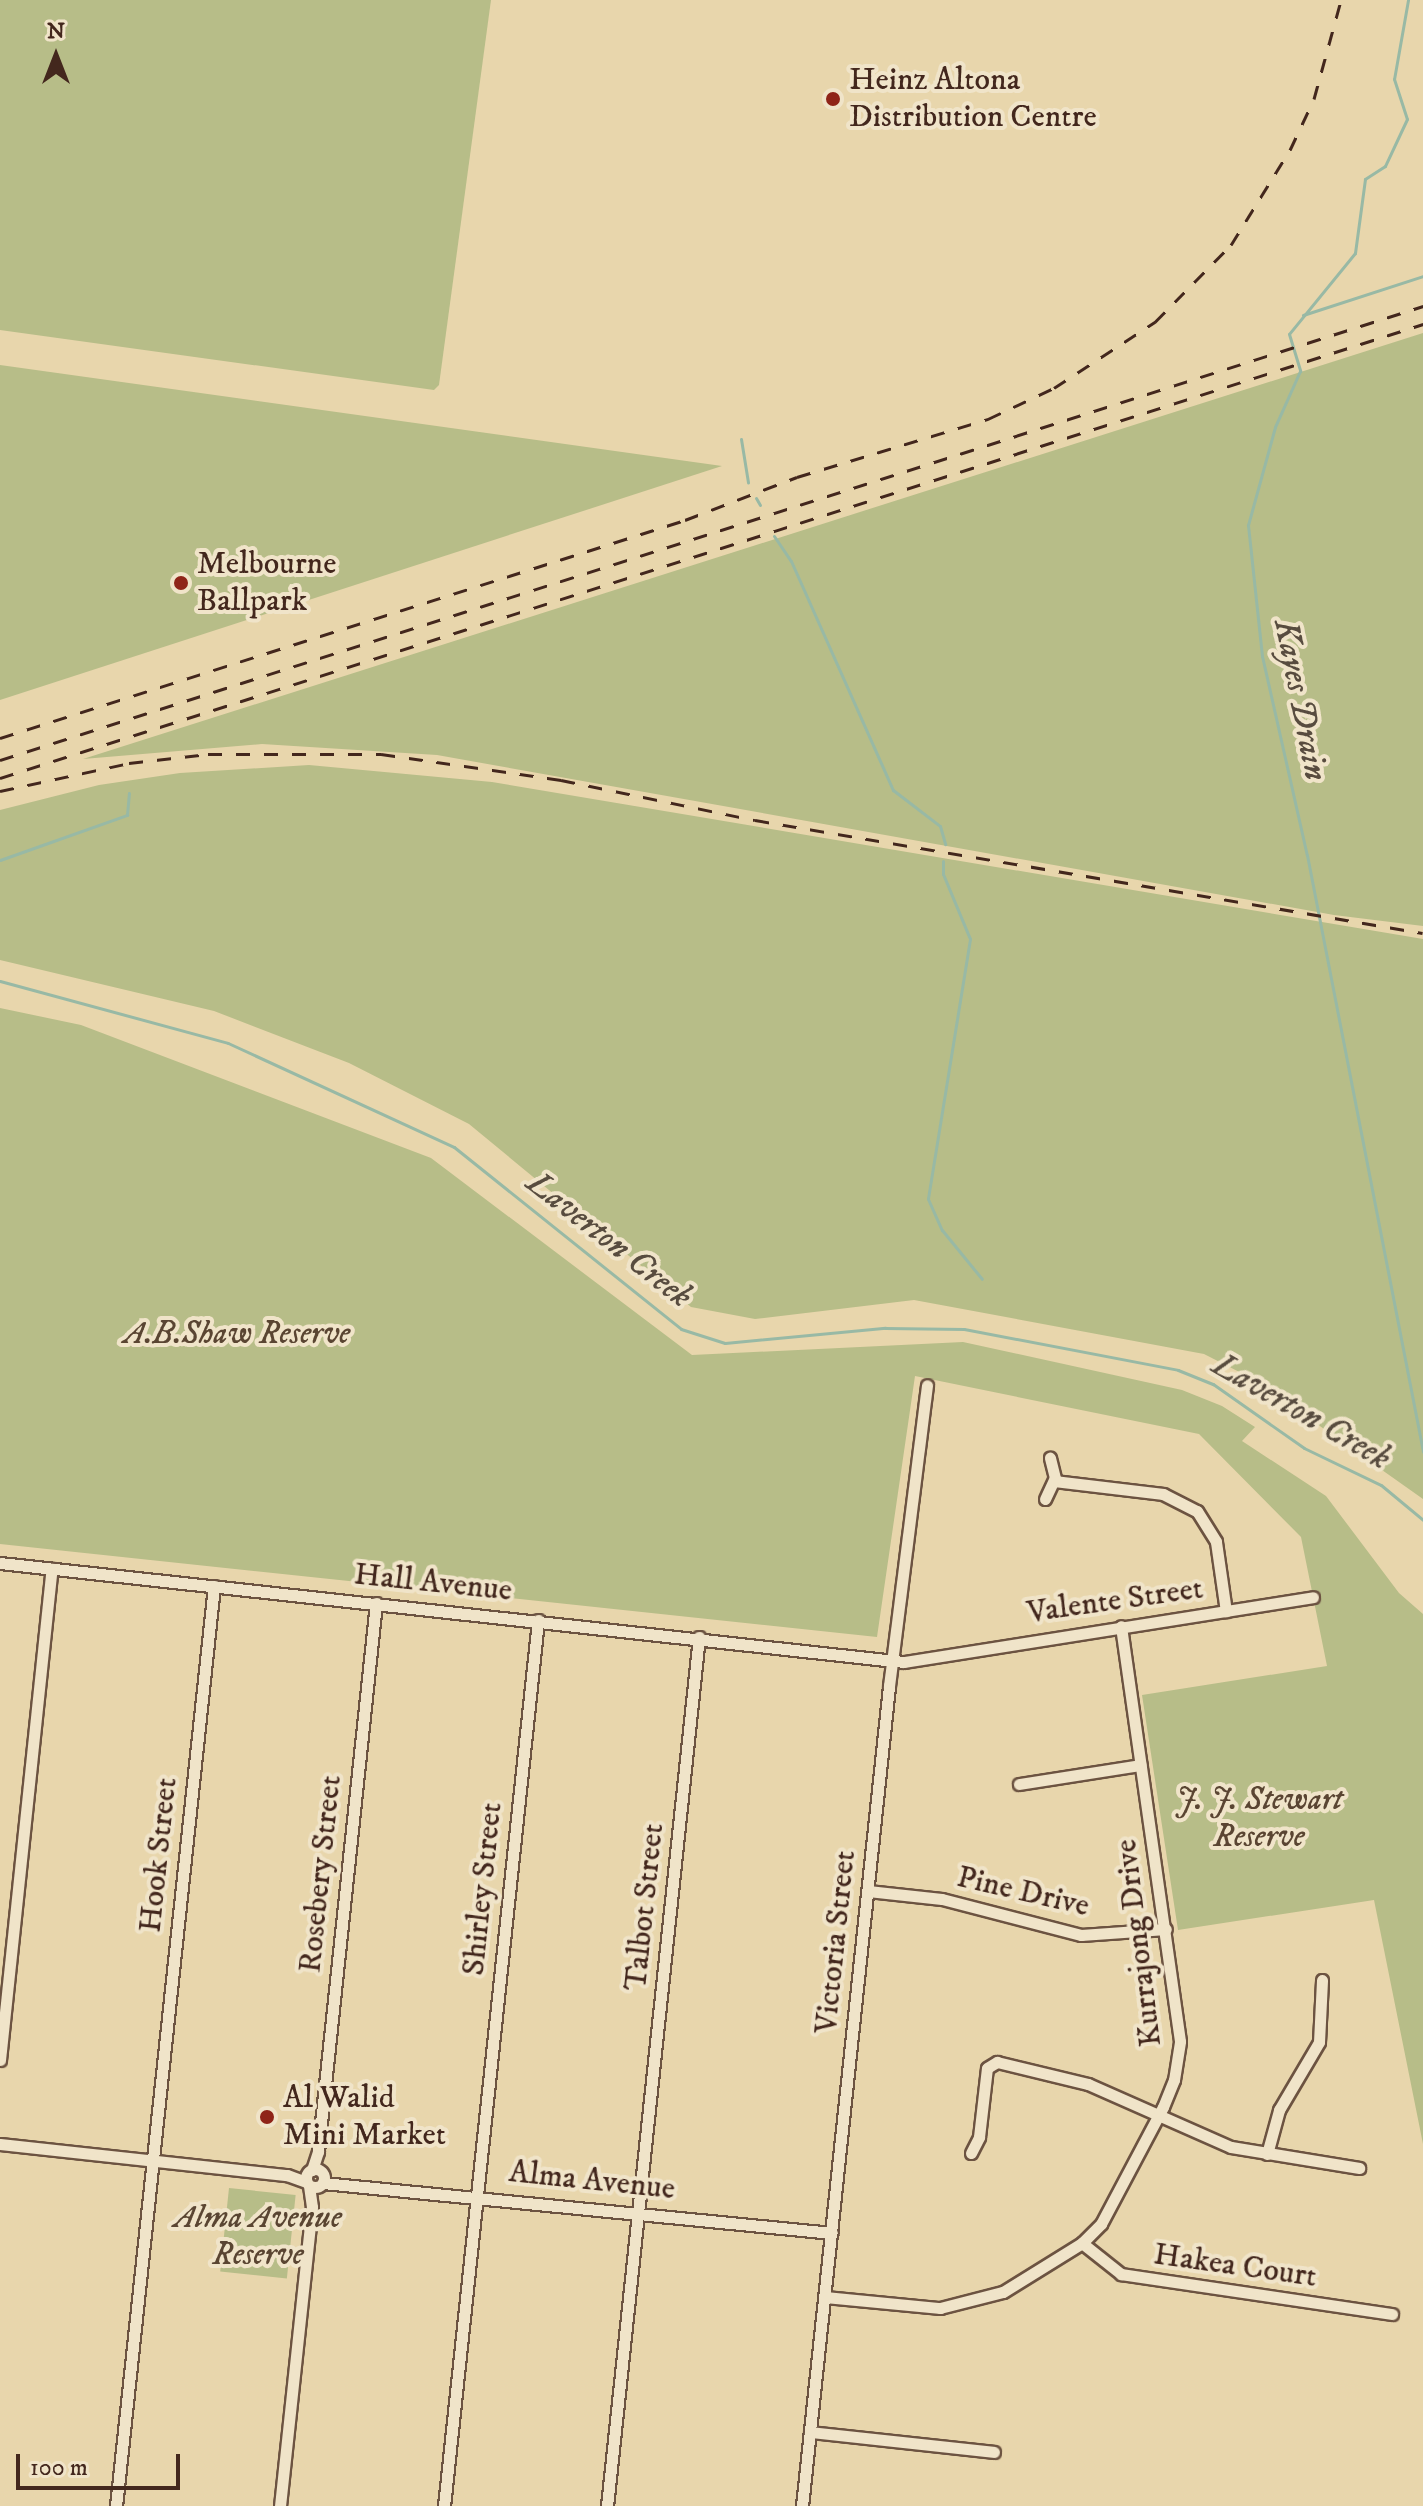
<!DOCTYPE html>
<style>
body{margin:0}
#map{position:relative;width:1423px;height:2506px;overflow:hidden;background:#e8d6ac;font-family:"IM FELL DW Pica",serif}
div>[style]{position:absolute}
.green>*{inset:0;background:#b7bd88;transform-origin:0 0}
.stream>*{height:3px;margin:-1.5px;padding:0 1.5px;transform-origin:1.5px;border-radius:1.5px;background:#98b9a5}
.roads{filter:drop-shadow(2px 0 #6c5341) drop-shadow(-2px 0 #6c5341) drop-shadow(0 2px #6c5341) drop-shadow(0 -2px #6c5341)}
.minor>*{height:11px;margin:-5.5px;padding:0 5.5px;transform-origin:5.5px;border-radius:5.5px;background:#f0e4c9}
.minor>.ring{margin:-5.5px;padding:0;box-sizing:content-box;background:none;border:11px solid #f0e4c9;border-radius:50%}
.rail>*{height:3px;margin-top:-1.5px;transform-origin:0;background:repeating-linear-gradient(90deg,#43271d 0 14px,transparent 0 28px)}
.dots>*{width:22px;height:22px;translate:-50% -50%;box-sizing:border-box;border:4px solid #f0e4c9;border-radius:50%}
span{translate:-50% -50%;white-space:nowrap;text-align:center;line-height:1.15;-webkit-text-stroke:8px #f0e4c9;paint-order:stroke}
.poi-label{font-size:32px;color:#43271d}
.left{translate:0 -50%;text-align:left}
.park-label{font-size:32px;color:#5a4532;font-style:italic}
.street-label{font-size:32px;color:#43271d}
.water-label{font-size:34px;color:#584c3f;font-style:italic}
.north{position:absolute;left:16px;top:16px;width:80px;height:80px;-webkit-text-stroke:6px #f0e4c9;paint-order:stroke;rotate:0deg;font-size:22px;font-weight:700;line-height:32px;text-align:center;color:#43271d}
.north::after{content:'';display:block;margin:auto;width:28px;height:36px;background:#43271d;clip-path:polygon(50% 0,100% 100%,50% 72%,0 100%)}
.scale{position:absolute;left:16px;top:2454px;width:164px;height:36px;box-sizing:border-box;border:4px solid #43271d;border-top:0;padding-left:10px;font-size:24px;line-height:28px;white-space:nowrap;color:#43271d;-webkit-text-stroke:6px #f0e4c9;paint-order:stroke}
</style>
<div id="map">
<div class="green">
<i style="clip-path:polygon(0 0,491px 0,439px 385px,434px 390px,0 330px)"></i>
<i style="clip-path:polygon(1423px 333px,1423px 926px,1334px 915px,437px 755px,262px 744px,83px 759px)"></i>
<i style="clip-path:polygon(0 365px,722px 466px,0 700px)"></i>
<i style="clip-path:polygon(309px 765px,492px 782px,1423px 939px,1423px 1499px,1255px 1380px,1204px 1354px,914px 1300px,755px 1319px,691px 1307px,469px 1124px,349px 1063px,214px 1011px,0 960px,0 810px,99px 785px,180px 773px)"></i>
<i style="clip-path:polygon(0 1008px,81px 1025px,431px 1158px,692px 1355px,963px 1342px,1182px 1390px,1222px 1406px,1255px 1427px,1242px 1441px,1326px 1496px,1399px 1593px,1423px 1614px,1423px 2144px,1374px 1900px,1178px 1930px,1142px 1695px,1327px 1666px,1301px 1537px,1199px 1434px,915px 1376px,877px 1637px,0 1544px)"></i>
<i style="left:229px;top:2188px;width:67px;height:84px;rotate:6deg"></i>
</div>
<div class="stream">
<i style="left:1408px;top:0;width:80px;rotate:100deg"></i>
<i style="left:1394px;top:79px;width:42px;rotate:72deg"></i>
<i style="left:1407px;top:119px;width:52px;rotate:115.1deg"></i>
<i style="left:1385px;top:166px;width:24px;rotate:147deg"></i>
<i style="left:1365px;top:179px;width:75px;rotate:97.7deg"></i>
<i style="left:1355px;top:253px;width:104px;rotate:129.2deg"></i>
<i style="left:1289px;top:334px;width:39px;rotate:73deg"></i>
<i style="left:1300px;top:371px;width:61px;rotate:114.1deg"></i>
<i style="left:1275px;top:427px;width:102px;rotate:105.4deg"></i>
<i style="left:1248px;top:525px;width:132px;rotate:83.9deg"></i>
<i style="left:1262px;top:656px;width:204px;rotate:77.3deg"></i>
<i style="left:1307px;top:855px;width:608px;rotate:79deg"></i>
<i style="left:1303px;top:315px;width:126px;rotate:-18deg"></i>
<i style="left:741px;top:439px;width:44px;rotate:80.8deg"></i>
<i style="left:756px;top:498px;width:8px;rotate:60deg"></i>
<i style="left:774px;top:536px;width:30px;rotate:56deg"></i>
<i style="left:791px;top:561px;width:251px;rotate:66deg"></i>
<i style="left:893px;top:790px;width:59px;rotate:37.5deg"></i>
<i style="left:940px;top:826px;width:19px;rotate:74deg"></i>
<i style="left:0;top:860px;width:135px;rotate:-19.5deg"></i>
<i style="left:127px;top:815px;width:22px;rotate:-85deg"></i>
<i style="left:943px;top:861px;width:13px;rotate:90deg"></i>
<i style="left:943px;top:874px;width:70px;rotate:67.4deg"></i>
<i style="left:970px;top:939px;width:263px;rotate:99.2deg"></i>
<i style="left:928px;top:1199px;width:34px;rotate:66deg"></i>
<i style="left:942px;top:1230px;width:63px;rotate:50.8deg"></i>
<i style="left:0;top:981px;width:236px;rotate:15.2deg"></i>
<i style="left:228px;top:1043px;width:249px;rotate:24.7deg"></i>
<i style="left:454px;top:1147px;width:291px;rotate:38.7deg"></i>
<i style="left:681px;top:1329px;width:46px;rotate:17.7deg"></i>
<i style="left:725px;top:1343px;width:161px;rotate:-5.4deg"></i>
<i style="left:885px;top:1328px;width:79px;rotate:0.7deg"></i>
<i style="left:964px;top:1329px;width:218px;rotate:10.8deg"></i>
<i style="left:1178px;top:1370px;width:38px;rotate:22deg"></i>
<i style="left:1213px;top:1384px;width:111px;rotate:35.1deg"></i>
<i style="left:1304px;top:1448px;width:85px;rotate:25.7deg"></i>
<i style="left:1381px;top:1485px;width:55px;rotate:39.8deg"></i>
</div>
<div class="roads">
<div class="minor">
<i style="left:1054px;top:1481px;width:110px;rotate:6.8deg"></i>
<i style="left:1163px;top:1494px;width:38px;rotate:27deg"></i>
<i style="left:1197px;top:1511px;width:36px;rotate:58deg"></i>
<i style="left:1216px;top:1542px;width:70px;rotate:81.8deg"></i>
<i style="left:1045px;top:1499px;width:23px;rotate:-65deg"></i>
<i style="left:1055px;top:1478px;width:21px;rotate:-104deg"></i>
<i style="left:0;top:1563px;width:909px;rotate:6.25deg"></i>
<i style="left:904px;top:1662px;width:414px;rotate:-9deg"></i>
<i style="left:1019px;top:1784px;width:123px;rotate:-8.9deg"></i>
<i style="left:868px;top:1891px;width:74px;rotate:6.2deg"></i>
<i style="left:942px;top:1899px;width:144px;rotate:14.5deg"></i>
<i style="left:1081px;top:1935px;width:85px;rotate:-4deg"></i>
<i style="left:0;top:2060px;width:494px;rotate:-84deg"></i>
<i style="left:0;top:2144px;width:289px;rotate:6.2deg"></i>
<i style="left:287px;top:2175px;width:20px;rotate:20deg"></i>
<i style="left:971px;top:2153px;width:18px;rotate:-63deg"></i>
<i style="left:979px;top:2137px;width:69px;rotate:-83.4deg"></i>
<i style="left:987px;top:2068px;width:12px;rotate:-31deg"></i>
<i style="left:997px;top:2062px;width:94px;rotate:13.6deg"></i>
<i style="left:1088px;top:2084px;width:156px;rotate:23.8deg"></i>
<i style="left:1231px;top:2147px;width:130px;rotate:9.3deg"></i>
<i style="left:1267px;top:2154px;width:46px;rotate:-74.7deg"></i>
<i style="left:1279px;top:2110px;width:79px;rotate:-59.5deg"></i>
<i style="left:1319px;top:2042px;width:62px;rotate:-87.2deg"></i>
<i class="ring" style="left:306px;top:2169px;width:7px;height:7px"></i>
<i style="left:312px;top:2170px;width:20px;rotate:-72deg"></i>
<i style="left:318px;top:2151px;width:551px;rotate:-83.96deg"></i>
<i style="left:323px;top:2183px;width:511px;rotate:5.61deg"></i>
<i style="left:1082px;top:2243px;width:50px;rotate:38.5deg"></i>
<i style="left:1121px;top:2274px;width:274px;rotate:8.4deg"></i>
<i style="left:825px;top:2297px;width:116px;rotate:5.5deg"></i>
<i style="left:940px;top:2308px;width:65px;rotate:-14.3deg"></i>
<i style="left:1003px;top:2292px;width:93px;rotate:-31.8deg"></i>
<i style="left:1082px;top:2243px;width:27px;rotate:-45deg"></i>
<i style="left:1101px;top:2224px;width:132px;rotate:-62.1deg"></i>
<i style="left:1163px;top:2107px;width:29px;rotate:-68deg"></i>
<i style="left:1174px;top:2080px;width:39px;rotate:-81deg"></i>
<i style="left:1180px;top:2041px;width:419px;rotate:-98.1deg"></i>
<i style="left:810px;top:2432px;width:185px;rotate:6.2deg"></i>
<i style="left:116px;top:2506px;width:925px;rotate:-83.92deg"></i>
<i style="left:280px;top:2506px;width:301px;rotate:-83.9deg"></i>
<i style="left:312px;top:2207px;width:21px;rotate:-98deg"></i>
<i style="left:444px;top:2506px;width:891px;rotate:-83.94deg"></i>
<i style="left:607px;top:2506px;width:874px;rotate:-83.96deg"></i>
<i style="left:802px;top:2506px;width:825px;rotate:-83.94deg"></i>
<i style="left:889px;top:1686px;width:303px;rotate:-82.8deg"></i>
</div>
</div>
<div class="rail">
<i style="left:0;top:738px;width:719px;rotate:-17.65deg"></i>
<i style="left:685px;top:520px;width:120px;rotate:-21deg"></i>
<i style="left:797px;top:477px;width:200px;rotate:-16.9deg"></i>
<i style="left:988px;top:419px;width:73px;rotate:-25.2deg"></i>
<i style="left:1054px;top:388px;width:121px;rotate:-33.2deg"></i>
<i style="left:1155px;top:322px;width:108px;rotate:-45.4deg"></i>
<i style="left:1231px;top:245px;width:112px;rotate:-58.2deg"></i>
<i style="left:1290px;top:150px;width:56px;rotate:-64.8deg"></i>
<i style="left:1314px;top:99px;width:103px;rotate:-74.7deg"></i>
<i style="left:0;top:760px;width:1494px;rotate:-17.69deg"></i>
<i style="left:0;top:778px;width:1494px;rotate:-17.69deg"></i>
<i style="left:0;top:791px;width:132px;rotate:-12.2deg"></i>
<i style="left:129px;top:763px;width:80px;rotate:-6.5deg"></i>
<i style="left:208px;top:754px;width:173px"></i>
<i style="left:381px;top:754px;width:182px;rotate:8.2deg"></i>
<i style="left:561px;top:780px;width:198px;rotate:11.7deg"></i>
<i style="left:755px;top:820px;width:677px;rotate:9.6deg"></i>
</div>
<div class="dots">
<i style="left:833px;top:99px;background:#8f2418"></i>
<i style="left:181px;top:583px;background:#8f2418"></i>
<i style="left:267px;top:2117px;background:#8f2418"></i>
</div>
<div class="poi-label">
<span class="left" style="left:849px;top:99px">Heinz Altona<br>Distribution Centre</span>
<span class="left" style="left:197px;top:583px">Melbourne<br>Ballpark</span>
<span class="left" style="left:283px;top:2117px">Al Walid<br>Mini Market</span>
</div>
<div class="park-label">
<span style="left:237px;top:1334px">A.B.Shaw Reserve</span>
<span style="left:1259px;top:1819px">J. J. Stewart<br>Reserve</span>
<span style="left:258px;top:2237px">Alma Avenue<br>Reserve</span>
</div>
<div class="street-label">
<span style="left:433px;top:1583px;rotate:6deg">Hall Avenue</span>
<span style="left:1115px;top:1601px;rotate:-8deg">Valente Street</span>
<span style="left:159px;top:1855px;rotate:-84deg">Hook Street</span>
<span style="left:321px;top:1874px;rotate:-84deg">Rosebery Street</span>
<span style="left:483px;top:1889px;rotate:-84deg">Shirley Street</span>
<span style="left:1023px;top:1892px;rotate:13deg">Pine Drive</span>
<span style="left:645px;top:1907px;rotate:-84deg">Talbot Street</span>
<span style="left:836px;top:1942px;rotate:-84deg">Victoria Street</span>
<span style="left:1139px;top:1943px;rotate:-97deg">Kurrajong Drive</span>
<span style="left:592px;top:2181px;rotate:6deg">Alma Avenue</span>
<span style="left:1235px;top:2266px;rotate:8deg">Hakea Court</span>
</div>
<div class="water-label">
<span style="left:1300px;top:700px;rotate:79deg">Kayes Drain</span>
<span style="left:609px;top:1240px;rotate:38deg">Laverton Creek</span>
<span style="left:1301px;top:1412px;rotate:30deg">Laverton Creek</span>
</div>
<div class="north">N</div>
<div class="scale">100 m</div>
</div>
